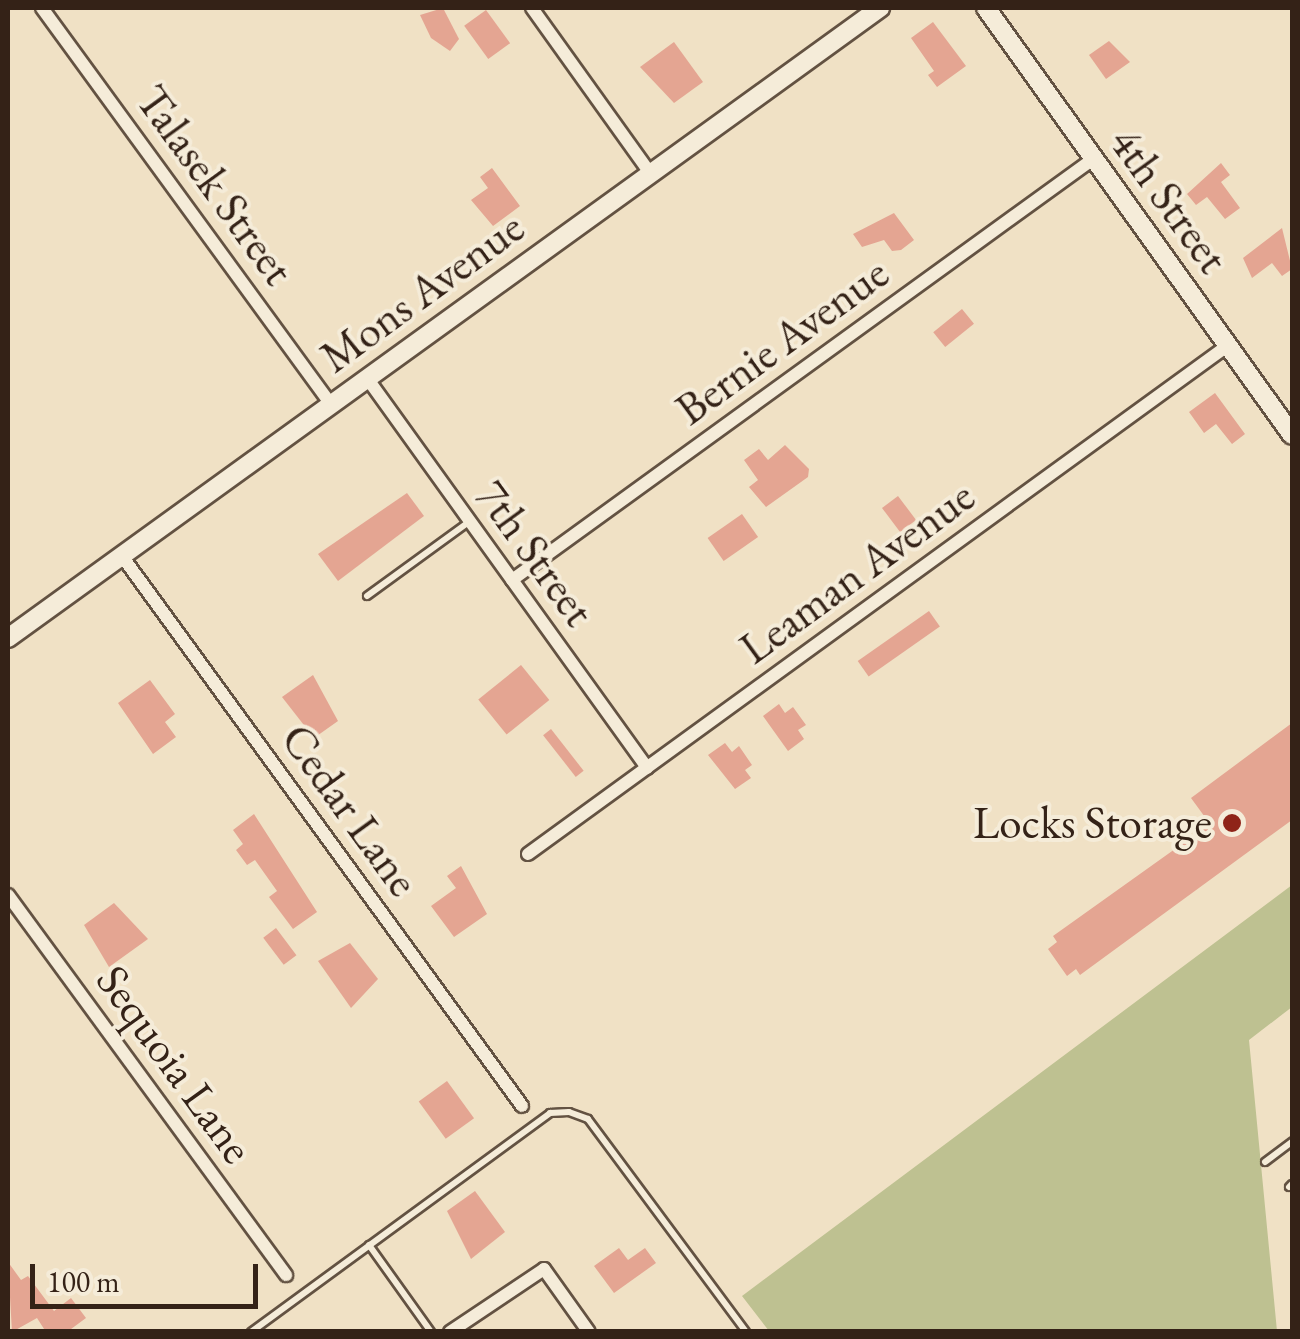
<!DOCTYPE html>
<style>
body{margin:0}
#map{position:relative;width:1300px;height:1339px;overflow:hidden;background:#f0e1c5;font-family:"EB Garamond",serif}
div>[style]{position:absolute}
.green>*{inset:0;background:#bec191}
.building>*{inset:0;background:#e4a592;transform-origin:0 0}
.roads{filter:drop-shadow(2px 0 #635242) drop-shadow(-2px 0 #635242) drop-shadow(0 2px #635242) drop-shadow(0 -2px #635242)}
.lane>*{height:6px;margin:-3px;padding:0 3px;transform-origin:3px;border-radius:3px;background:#f5ecd9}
.street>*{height:12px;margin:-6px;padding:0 6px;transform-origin:6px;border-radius:6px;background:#f5ecd9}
.secondary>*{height:18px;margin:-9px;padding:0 9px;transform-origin:9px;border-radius:9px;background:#f5ecd9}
.dots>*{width:28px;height:28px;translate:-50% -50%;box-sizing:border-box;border:5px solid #f5ecd9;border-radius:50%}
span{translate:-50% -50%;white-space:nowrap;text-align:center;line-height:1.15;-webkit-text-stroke:8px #f5ecd9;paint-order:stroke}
.street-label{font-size:45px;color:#342217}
.poi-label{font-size:45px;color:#342217}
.right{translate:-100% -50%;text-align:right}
.frame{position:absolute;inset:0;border:10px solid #342217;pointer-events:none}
.scale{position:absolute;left:30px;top:1264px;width:228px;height:45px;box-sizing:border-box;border:5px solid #342217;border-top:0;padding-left:12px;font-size:30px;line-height:35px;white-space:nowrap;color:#342217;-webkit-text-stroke:8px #f5ecd9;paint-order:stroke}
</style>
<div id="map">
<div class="green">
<i style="clip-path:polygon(1292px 885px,1292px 1007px,1249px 1040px,1277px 1331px,769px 1331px,742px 1296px)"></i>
</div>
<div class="building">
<i style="clip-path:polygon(443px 8px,459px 39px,450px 51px,431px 38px,420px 15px)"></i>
<i style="left:486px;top:10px;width:41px;height:27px;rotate:54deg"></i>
<i style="clip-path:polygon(933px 22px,966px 66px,937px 87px,928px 75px,934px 71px,911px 38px)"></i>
<i style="clip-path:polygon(1109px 41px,1130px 62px,1106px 79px,1089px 55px)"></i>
<i style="clip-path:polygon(674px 42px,703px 82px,674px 103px,640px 67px)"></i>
<i style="clip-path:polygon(1221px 163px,1230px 175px,1221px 182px,1240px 208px,1225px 219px,1207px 197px,1196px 205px,1187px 194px)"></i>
<i style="clip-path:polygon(492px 168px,520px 206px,493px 226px,471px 200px,488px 188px,480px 177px)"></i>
<i style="clip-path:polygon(894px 213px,914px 240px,901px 250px,892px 251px,884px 240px,862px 247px,853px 234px)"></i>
<i style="clip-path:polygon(1282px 228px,1292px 269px,1282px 276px,1272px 263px,1252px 278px,1243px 258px)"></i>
<i style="left:962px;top:309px;width:19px;height:37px;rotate:51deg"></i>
<i style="clip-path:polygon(1215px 393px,1245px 434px,1232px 444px,1216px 424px,1204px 433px,1189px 412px)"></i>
<i style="clip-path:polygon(785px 445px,809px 469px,808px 477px,766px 507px,749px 487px,758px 480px,744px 460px,759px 449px,768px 460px)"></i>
<i style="clip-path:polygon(407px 493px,424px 516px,338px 581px,318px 554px)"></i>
<i style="left:898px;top:496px;width:30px;height:20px;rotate:53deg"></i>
<i style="left:742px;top:514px;width:28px;height:42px;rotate:55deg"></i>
<i style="left:929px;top:611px;width:19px;height:87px;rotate:55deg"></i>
<i style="left:521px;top:665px;width:45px;height:55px;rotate:51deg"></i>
<i style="clip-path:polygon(313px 675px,338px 721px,314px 738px,282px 697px)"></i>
<i style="clip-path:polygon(150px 680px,175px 714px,165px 722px,176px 737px,153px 754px,118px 703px)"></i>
<i style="clip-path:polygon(779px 704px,785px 713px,793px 707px,806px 725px,798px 730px,804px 739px,788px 751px,763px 716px)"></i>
<i style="clip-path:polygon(1292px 723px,1292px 820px,1080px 975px,1076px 969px,1067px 976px,1048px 949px,1057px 942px,1053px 936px,1210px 824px,1191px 798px)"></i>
<i style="left:551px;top:729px;width:53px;height:10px;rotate:52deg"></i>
<i style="clip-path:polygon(725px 743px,732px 752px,739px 746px,752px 765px,745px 770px,751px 778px,735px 789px,708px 755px)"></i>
<i style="clip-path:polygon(254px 814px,317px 912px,293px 929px,269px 897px,277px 891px,255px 860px,247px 865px,236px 850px,243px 844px,233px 830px)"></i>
<i style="clip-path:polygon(461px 866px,487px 914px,454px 937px,431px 906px,456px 888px,447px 876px)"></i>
<i style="clip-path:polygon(114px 903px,148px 939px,109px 967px,84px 925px)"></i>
<i style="left:276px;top:928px;width:34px;height:16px;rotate:53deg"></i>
<i style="clip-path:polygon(350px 943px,378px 979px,351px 1008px,318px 961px)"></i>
<i style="left:447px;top:1081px;width:46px;height:35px;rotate:54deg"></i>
<i style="clip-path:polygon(475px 1191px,505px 1232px,471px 1259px,447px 1211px)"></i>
<i style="clip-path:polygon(619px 1248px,628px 1260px,645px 1248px,656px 1263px,614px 1293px,594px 1266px)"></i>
<i style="clip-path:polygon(8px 1262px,21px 1280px,28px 1276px,54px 1311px,71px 1298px,86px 1318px,67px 1332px,46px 1332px,37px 1318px,12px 1332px)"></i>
</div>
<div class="roads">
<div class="lane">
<i style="left:367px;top:596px;width:126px;rotate:-36deg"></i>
<i style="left:1265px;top:1162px;width:34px;rotate:-37deg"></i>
<i style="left:1289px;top:1187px;width:4px;rotate:-45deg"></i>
<i style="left:369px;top:1245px;width:107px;rotate:54.5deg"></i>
<i style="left:251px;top:1332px;width:371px;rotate:-36.2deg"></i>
<i style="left:550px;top:1113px;width:19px;rotate:-3deg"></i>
<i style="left:569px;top:1112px;width:20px;rotate:20deg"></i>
<i style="left:588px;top:1119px;width:265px;rotate:53.4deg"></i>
</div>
<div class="street">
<i style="left:42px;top:8px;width:490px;rotate:53.9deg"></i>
<i style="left:532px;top:8px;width:203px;rotate:54.4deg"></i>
<i style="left:367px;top:378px;width:480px;rotate:54.3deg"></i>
<i style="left:122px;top:556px;width:680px;rotate:53.97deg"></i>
<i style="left:512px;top:580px;width:717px;rotate:-35.93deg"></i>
<i style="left:528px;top:854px;width:864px;rotate:-36.01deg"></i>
<i style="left:8px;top:895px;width:471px;rotate:53.8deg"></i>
<i style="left:450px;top:1332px;width:113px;rotate:-33.8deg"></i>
<i style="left:544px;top:1269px;width:77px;rotate:54.5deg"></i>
</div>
<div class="secondary">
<i style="left:986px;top:8px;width:525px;rotate:54.37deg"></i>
<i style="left:8px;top:638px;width:1076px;rotate:-35.85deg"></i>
</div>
</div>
<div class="dots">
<i style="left:1232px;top:823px;background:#8f2418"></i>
</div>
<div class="street-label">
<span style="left:215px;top:185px;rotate:54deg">Talasek Street</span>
<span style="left:1169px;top:200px;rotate:54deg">4th Street</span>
<span style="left:422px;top:292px;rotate:-36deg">Mons Avenue</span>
<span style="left:782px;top:341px;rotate:-36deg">Bernie Avenue</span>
<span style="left:535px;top:553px;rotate:54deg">7th Street</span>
<span style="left:857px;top:572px;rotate:-36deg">Leaman Avenue</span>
<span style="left:350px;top:810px;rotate:54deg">Cedar Lane</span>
<span style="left:175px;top:1064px;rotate:54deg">Sequoia Lane</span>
</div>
<div class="poi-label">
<span class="right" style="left:1212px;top:823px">Locks Storage</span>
</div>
<div class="frame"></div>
<div class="scale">100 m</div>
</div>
